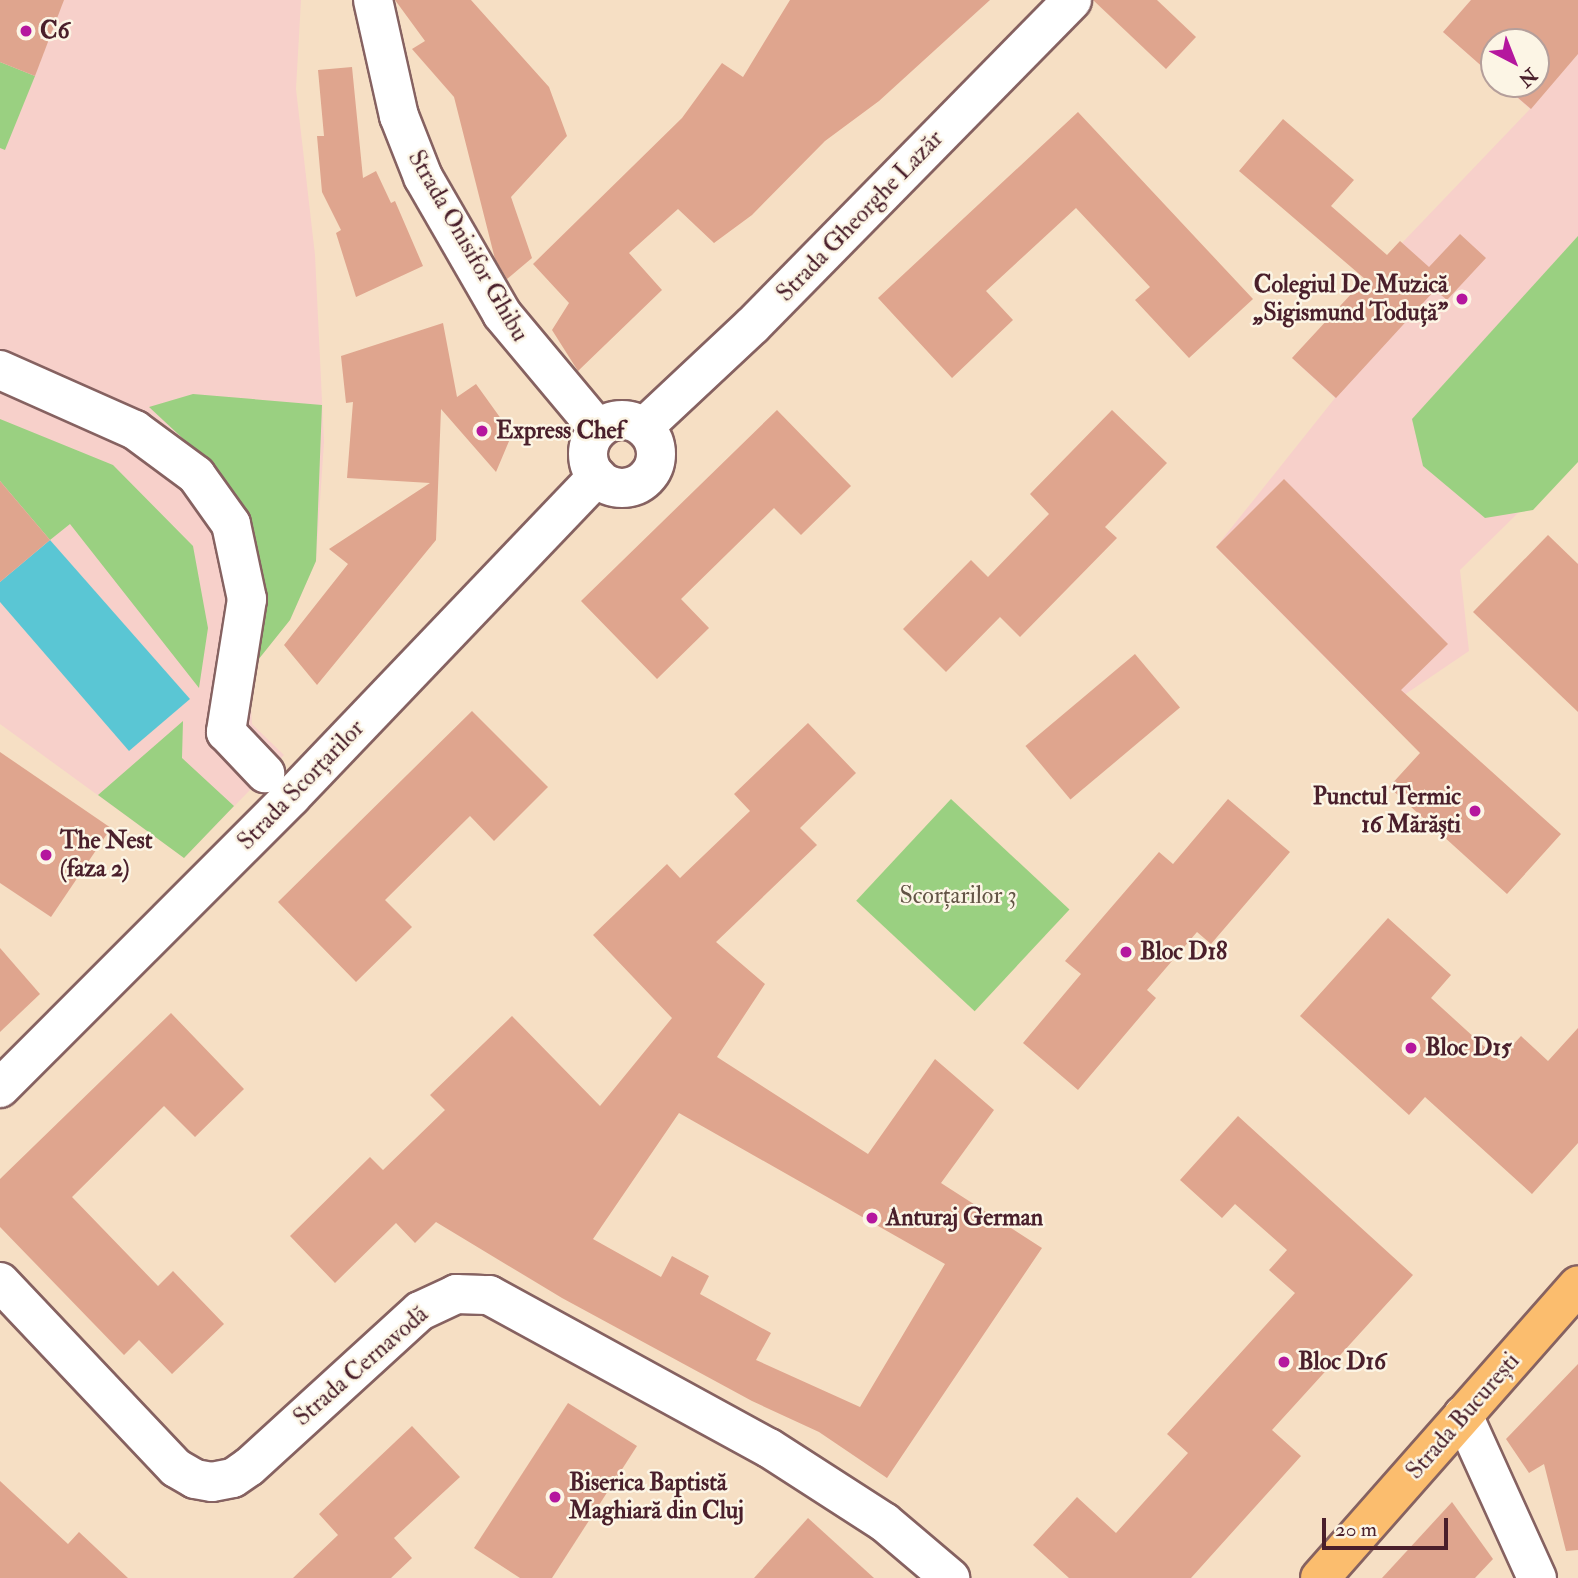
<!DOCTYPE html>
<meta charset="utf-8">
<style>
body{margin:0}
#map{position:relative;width:1578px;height:1578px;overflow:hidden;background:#f6dfc4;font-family:"IM FELL Double Pica",serif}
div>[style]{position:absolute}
.built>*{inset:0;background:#f7d0ca}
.green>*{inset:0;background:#9ad081;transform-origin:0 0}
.water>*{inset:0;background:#5ac6d4}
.building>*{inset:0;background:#dfa58e;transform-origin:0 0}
.roads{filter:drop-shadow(2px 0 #866261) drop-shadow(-2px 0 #866261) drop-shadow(0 2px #866261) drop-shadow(0 -2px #866261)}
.minor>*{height:38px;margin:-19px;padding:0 19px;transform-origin:19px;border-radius:19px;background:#fff}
.minor>.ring{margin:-19px;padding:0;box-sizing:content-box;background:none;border:38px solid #fff;border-radius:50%}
.major>*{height:38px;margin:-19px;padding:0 19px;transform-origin:19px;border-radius:19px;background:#fbbd6e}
.dots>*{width:19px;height:19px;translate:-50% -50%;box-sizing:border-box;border:4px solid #fcf5e5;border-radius:50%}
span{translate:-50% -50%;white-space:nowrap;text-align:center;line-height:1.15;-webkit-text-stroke:5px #fcf5e5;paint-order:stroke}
.poi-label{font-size:24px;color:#4a1f2b;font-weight:700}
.left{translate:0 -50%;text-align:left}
.right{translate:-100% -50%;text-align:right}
.street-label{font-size:24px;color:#4a1f2b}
.park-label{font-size:24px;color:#625445}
.north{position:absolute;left:1480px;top:28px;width:70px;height:70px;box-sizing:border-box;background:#fcf5e5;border:2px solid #b59f9b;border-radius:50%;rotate:138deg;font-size:19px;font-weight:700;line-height:28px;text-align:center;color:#4a1f2b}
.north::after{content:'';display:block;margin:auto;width:24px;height:32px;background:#b5179e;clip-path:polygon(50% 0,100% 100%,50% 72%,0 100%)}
.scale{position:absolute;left:1322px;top:1518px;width:126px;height:32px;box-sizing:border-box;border:4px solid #4a1f2b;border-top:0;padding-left:9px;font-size:21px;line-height:24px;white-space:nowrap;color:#4a1f2b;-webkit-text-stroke:5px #fcf5e5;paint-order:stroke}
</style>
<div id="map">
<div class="built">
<i style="clip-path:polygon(0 0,301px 0,296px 89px,315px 255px,324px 442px,316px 561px,290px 620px,258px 660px,250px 691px,252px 724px,284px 755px,184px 858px,0 724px)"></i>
<i style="clip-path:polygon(1471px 0,1578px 0,1578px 454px,1460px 570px,1469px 651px,1379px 712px,1216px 547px,1335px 398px,1292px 358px,1530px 109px,1502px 84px,1536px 84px,1536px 42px,1494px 42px,1494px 77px,1443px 32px)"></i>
</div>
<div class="green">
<i style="clip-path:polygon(0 62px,35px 76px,5px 150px,0 148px)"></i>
<i style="clip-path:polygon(1578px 236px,1578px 462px,1533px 510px,1485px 518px,1423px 466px,1412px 419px)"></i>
<i style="clip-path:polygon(193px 394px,322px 405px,316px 561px,290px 620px,258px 660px,248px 648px,207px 461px,149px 407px)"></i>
<i style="clip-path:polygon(0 419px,113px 465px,193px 546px,208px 628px,199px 688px,70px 524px,50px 540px,0 481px)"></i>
<i style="clip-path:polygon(183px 721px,182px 758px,234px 806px,184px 858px,98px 795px)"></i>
<i style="left:951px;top:799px;width:162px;height:139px;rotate:43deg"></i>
</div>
<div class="water">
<i style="clip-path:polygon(50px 540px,190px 699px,129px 751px,0 602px,0 582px)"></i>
</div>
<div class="building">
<i style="clip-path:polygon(0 0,64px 0,35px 76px,0 62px)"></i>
<i style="clip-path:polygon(395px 0,471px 0,549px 87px,567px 136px,511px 197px,532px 258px,507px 279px,495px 259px,454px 97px,412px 49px,425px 41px)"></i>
<i style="clip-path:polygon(790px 0,990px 0,879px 101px,825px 141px,752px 215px,714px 243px,678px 209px,629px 253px,662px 290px,578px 371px,552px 330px,569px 303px,533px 264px,682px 118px,722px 63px,743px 77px)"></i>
<i style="clip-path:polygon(1093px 0,1157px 0,1196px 37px,1166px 69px)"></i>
<i style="clip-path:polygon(1471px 0,1578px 0,1578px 54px,1531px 109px,1502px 84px,1536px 84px,1536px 42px,1494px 42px,1494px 77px,1443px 32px)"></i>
<i style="clip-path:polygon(352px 67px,363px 178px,376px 171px,391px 203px,395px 201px,423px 266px,356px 297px,336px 233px,341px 230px,322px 192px,317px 136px,324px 136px,318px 70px)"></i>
<i style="clip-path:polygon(1078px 112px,1253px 299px,1189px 358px,1135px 300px,1150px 287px,1076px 208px,986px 291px,1013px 320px,952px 378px,878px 298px)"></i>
<i style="clip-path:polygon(1283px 119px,1354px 180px,1331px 206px,1387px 255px,1400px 241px,1429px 267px,1460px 234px,1486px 258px,1447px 300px,1435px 290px,1336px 398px,1292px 358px,1365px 279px,1239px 171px)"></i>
<i style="clip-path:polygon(443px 323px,457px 397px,476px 384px,512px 434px,496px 472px,441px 409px,436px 540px,317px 685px,284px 645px,348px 564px,329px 549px,430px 483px,347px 478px,353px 402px,346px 403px,341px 356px)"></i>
<i style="clip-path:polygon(777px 410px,851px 486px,801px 535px,774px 508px,681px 599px,709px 628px,657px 679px,581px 601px)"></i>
<i style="clip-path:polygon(1112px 410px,1167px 463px,1105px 527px,1117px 538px,1020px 637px,1000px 617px,946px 672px,903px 629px,971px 560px,988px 577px,1049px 514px,1030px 494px)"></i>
<i style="clip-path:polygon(1284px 479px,1448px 644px,1401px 690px,1561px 834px,1507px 894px,1389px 787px,1420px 753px,1216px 547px)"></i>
<i style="clip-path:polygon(0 481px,50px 540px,0 582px)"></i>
<i style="clip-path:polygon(1548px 535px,1578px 564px,1578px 712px,1473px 612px)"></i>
<i style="left:1135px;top:654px;width:70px;height:143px;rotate:50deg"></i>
<i style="clip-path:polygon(472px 711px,548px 787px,494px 841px,470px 816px,385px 900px,412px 927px,356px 982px,278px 902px)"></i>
<i style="clip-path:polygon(evenodd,808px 723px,856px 773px,800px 828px,817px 845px,716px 942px,765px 984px,717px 1057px,868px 1154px,935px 1059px,994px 1110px,941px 1183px,1042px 1248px,887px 1478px,819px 1432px,752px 1401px,562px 1298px,436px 1222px,415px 1243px,396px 1223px,335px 1283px,290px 1236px,370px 1157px,383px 1170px,445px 1110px,430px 1095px,512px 1016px,600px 1106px,672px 1018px,593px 935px,667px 864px,680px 878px,750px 811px,734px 794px,808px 723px,679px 1113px,945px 1264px,860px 1407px,756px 1360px,771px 1333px,700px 1294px,709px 1276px,672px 1256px,661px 1277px,593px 1239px,679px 1113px)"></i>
<i style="clip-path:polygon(0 752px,111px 828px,51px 917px,0 883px)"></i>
<i style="clip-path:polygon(1228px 799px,1290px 852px,1211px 944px,1197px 932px,1147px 990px,1156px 998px,1078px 1090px,1023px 1043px,1081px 974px,1065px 961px,1159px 852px,1173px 864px)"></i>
<i style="clip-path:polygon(1388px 918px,1451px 975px,1431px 998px,1499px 1060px,1521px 1036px,1548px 1061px,1578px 1028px,1578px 1143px,1532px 1194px,1425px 1097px,1409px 1115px,1300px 1016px)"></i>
<i style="clip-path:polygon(0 948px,40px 994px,0 1032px)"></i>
<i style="clip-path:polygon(171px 1013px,244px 1089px,195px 1137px,164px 1106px,72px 1197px,158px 1286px,173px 1271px,224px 1324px,172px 1374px,139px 1340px,124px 1355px,0 1227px,0 1179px)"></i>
<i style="clip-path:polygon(1238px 1116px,1413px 1275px,1272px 1430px,1301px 1456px,1191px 1578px,1069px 1578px,1033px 1545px,1077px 1497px,1116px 1533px,1188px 1453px,1167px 1434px,1295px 1293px,1269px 1270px,1287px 1250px,1235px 1204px,1222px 1218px,1180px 1180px)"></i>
<i style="clip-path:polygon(1578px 1364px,1578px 1550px,1566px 1551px,1544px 1464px,1529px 1473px,1506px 1439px)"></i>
<i style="clip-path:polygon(568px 1403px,637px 1446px,552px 1578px,520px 1578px,474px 1548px)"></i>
<i style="clip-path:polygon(412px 1426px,460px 1477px,394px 1538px,412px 1558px,391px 1578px,293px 1578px,338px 1535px,319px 1514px)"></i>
<i style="clip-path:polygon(0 1481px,68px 1544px,79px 1532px,128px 1578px,0 1578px)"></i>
<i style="clip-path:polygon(1452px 1502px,1493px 1559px,1475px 1578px,1382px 1578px)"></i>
<i style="clip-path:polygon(808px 1518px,874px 1578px,754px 1578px)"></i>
</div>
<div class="roads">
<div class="minor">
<i style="left:373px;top:0;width:119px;rotate:77.4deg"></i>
<i style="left:399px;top:116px;width:66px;rotate:68.5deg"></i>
<i style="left:423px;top:177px;width:158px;rotate:60deg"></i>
<i style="left:502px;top:314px;width:150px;rotate:50.1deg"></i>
<i style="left:0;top:370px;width:148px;rotate:24deg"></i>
<i style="left:135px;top:430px;width:76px;rotate:36.4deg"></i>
<i style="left:196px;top:475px;width:60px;rotate:54.5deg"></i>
<i style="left:231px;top:524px;width:77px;rotate:78deg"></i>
<i style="left:247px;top:599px;width:135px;rotate:99deg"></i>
<i style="left:226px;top:732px;width:57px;rotate:46.4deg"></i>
<i class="ring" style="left:588px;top:420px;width:30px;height:30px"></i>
<i style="left:644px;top:427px;width:149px;rotate:-43.1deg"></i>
<i style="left:753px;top:325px;width:455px;rotate:-45.5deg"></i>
<i style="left:0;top:1088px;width:412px;rotate:-45deg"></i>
<i style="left:291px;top:797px;width:443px;rotate:-46.3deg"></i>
<i style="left:0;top:1282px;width:256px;rotate:46.6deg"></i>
<i style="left:176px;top:1468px;width:22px;rotate:30deg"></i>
<i style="left:195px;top:1479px;width:17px;rotate:10deg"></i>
<i style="left:212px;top:1482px;width:21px;rotate:-11deg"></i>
<i style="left:233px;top:1478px;width:19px;rotate:-35deg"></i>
<i style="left:249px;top:1467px;width:231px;rotate:-42.4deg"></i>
<i style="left:420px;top:1311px;width:40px;rotate:-25deg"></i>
<i style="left:456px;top:1294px;width:33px;rotate:2deg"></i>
<i style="left:489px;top:1295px;width:319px;rotate:28.7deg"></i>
<i style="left:769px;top:1448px;width:137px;rotate:32.8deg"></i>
<i style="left:884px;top:1522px;width:87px;rotate:40.3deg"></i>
<i style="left:1463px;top:1415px;width:179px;rotate:65.6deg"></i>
</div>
<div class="major">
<i style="left:1320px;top:1578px;width:390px;rotate:-48.6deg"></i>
</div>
</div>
<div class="dots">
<i style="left:26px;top:31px;background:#b5179e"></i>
<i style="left:1462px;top:299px;background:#b5179e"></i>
<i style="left:482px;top:431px;background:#b5179e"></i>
<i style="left:1475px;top:811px;background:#b5179e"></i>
<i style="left:46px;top:855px;background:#b5179e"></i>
<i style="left:1126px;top:952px;background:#b5179e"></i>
<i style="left:1411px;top:1048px;background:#b5179e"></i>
<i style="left:872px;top:1218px;background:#b5179e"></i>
<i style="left:1284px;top:1362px;background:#b5179e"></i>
<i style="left:555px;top:1497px;background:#b5179e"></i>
</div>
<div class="poi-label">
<span class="left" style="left:40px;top:31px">C6</span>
<span class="right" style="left:1448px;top:299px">Colegiul De Muzică<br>„Sigismund Toduță”</span>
<span class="left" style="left:496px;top:431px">Express Chef</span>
<span class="right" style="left:1461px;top:811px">Punctul Termic<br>16 Mărăști</span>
<span class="left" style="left:60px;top:855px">The Nest<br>(faza 2)</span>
<span class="left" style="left:1140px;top:952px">Bloc D18</span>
<span class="left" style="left:1425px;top:1048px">Bloc D15</span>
<span class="left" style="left:886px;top:1218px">Anturaj German</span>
<span class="left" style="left:1298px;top:1362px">Bloc D16</span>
<span class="left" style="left:569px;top:1497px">Biserica Baptistă<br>Maghiară din Cluj</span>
</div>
<div class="street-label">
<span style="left:860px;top:216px;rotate:-46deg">Strada Gheorghe Lazăr</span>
<span style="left:468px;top:246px;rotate:60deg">Strada Onisifor Ghibu</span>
<span style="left:301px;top:785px;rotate:-46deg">Strada Scorțarilor</span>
<span style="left:361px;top:1366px;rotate:-41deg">Strada Cernavodă</span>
<span style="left:1463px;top:1416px;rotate:-49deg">Strada București</span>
</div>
<div class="park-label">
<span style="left:958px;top:896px">Scorțarilor 3</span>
</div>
<div class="north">N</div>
<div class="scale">20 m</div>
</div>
